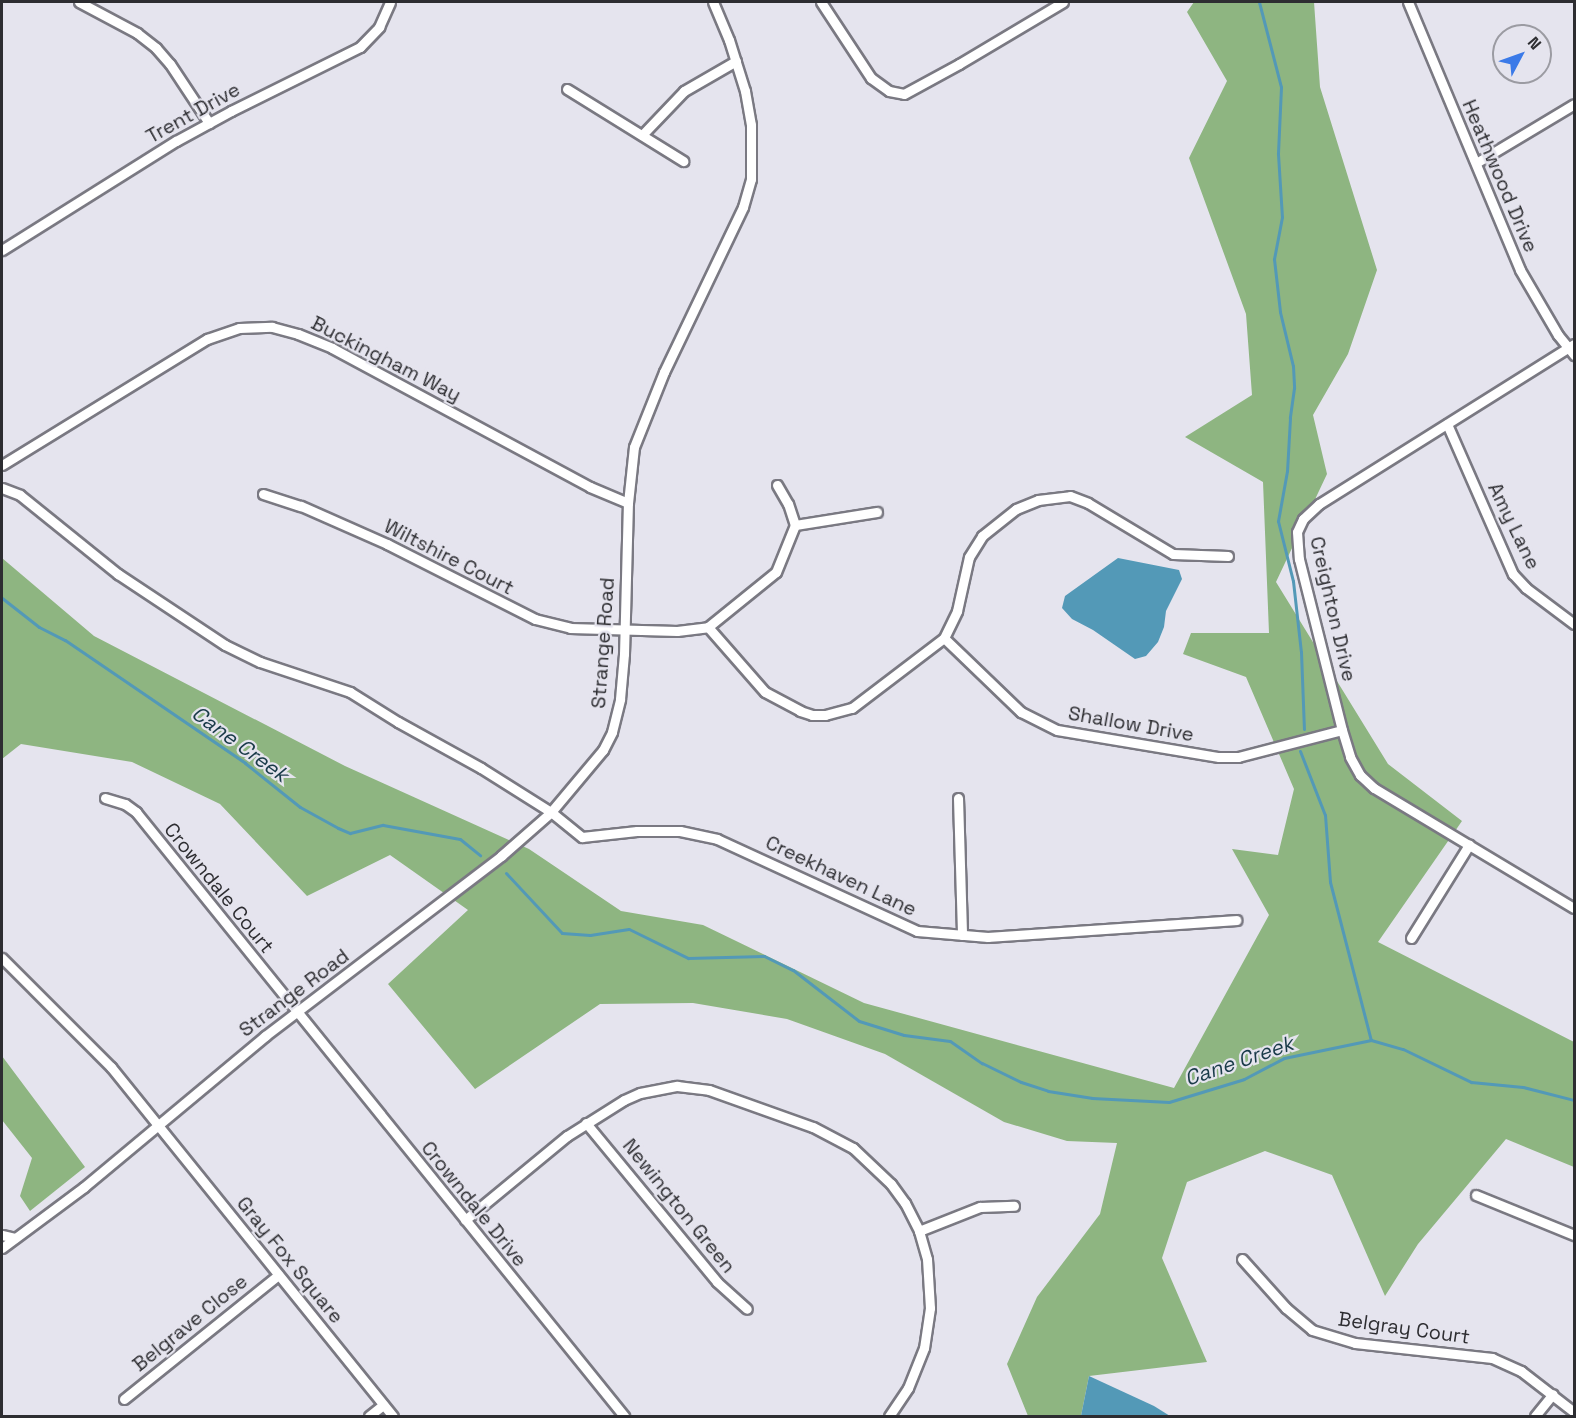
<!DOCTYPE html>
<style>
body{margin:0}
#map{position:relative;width:1576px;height:1418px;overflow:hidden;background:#e5e4ee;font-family:"Space Grotesk",sans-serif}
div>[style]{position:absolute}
.forest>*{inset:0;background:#8eb581}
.water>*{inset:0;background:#5399b7}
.stream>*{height:3px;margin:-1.5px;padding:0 1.5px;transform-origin:1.5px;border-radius:1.5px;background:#5399b7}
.roads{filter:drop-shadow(2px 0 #7a7982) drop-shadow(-2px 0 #7a7982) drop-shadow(0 2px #7a7982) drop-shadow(0 -2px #7a7982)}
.minor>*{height:9px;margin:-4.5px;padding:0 4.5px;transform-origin:4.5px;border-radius:4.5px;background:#fff}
span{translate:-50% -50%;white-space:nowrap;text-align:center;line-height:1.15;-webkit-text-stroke:4.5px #e5e4ee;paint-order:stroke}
.street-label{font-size:20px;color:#2d2d31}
.water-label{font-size:21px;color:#193a48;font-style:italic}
.frame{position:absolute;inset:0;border:3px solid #2d2d31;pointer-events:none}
.north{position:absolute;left:1492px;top:24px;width:60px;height:60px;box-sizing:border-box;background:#e5e4ee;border:2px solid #9b9ba2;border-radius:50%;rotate:49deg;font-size:16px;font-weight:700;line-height:24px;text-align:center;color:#2d2d31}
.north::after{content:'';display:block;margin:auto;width:21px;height:27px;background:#3b7ae8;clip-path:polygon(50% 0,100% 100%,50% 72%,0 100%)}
</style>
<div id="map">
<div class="forest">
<i style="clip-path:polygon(1194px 2px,1314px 2px,1320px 87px,1377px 270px,1348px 354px,1313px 415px,1327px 474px,1276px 582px,1388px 764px,1462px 821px,1378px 942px,1574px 1042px,1574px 1167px,1506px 1139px,1418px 1244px,1385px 1296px,1332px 1175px,1265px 1151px,1187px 1182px,1162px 1258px,1207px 1362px,1089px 1376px,1081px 1416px,1028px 1416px,1007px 1364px,1037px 1297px,1100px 1214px,1117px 1143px,1067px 1141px,1004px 1122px,885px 1054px,787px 1019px,693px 1003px,600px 1004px,475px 1089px,388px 984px,468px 910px,390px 855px,307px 896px,220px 804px,132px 762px,21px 744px,2px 759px,2px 558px,94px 636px,345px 766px,529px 849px,621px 911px,703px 925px,864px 1003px,1174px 1088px,1269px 915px,1232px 849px,1278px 855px,1294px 789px,1246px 677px,1183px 654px,1191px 633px,1269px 633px,1263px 482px,1185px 437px,1252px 395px,1246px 314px,1189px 158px,1227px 81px,1187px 12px)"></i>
<i style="clip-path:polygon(2px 1056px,85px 1167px,30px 1211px,20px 1196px,32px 1158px,2px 1120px)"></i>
</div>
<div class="water">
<i style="clip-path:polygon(1118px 558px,1179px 570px,1182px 579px,1166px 611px,1164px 627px,1158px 642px,1146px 656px,1135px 659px,1093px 630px,1072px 619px,1062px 608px,1065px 596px)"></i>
<i style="clip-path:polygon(1089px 1376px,1154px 1406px,1170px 1416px,1081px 1416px)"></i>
</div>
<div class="stream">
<i style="left:1259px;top:2px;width:88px;rotate:75.5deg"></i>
<i style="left:1281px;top:87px;width:67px;rotate:92.6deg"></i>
<i style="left:1278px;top:154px;width:63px;rotate:86.4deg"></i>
<i style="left:1282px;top:217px;width:43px;rotate:100.8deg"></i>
<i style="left:1274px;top:259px;width:53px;rotate:83.5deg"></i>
<i style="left:1280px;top:312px;width:56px;rotate:76.5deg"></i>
<i style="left:1293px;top:366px;width:22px;rotate:87deg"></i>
<i style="left:1294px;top:388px;width:30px;rotate:98deg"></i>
<i style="left:1290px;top:418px;width:53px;rotate:93.2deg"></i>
<i style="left:1287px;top:471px;width:51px;rotate:100.2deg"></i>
<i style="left:1278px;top:521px;width:62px;rotate:76deg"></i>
<i style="left:1293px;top:581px;width:71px;rotate:83.6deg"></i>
<i style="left:1301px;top:652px;width:77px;rotate:87.8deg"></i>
<i style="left:2px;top:598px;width:47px;rotate:38.1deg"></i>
<i style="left:39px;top:627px;width:29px;rotate:27deg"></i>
<i style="left:65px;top:640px;width:218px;rotate:34.3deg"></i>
<i style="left:245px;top:763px;width:70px;rotate:38.7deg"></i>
<i style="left:300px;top:807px;width:43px;rotate:28.9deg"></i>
<i style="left:338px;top:828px;width:13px;rotate:23deg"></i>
<i style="left:350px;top:833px;width:34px;rotate:-14deg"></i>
<i style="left:383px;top:825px;width:78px;rotate:10.3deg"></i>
<i style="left:460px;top:839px;width:26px;rotate:39deg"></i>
<i style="left:1300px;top:751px;width:69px;rotate:68.7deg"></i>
<i style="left:1325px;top:815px;width:67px;rotate:85.7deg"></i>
<i style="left:1330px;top:882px;width:163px;rotate:75.5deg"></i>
<i style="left:506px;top:873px;width:82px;rotate:47deg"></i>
<i style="left:562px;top:933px;width:28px;rotate:4deg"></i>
<i style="left:590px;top:935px;width:39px;rotate:-9deg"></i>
<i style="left:629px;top:929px;width:66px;rotate:26.2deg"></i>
<i style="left:688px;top:958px;width:76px;rotate:-1.5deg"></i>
<i style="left:764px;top:956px;width:32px;rotate:26deg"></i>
<i style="left:793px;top:970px;width:83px;rotate:37.7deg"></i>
<i style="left:859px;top:1021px;width:47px;rotate:17.3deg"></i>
<i style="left:904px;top:1035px;width:46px;rotate:7.4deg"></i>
<i style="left:950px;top:1041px;width:39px;rotate:35deg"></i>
<i style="left:982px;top:1063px;width:43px;rotate:26deg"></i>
<i style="left:1021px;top:1082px;width:28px;rotate:18deg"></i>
<i style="left:1048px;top:1091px;width:45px;rotate:9deg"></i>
<i style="left:1092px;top:1098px;width:77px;rotate:3deg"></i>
<i style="left:1169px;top:1102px;width:78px;rotate:-17deg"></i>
<i style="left:1244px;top:1079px;width:45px;rotate:-27.7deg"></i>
<i style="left:1284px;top:1058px;width:89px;rotate:-11.7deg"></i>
<i style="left:1371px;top:1040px;width:33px;rotate:16deg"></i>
<i style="left:1403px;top:1049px;width:76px;rotate:25.9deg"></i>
<i style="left:1471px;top:1082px;width:52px;rotate:5.5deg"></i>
<i style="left:1523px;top:1087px;width:53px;rotate:14.3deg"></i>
</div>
<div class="roads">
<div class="minor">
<i style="left:79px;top:2px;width:66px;rotate:28.1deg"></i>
<i style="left:137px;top:33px;width:24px;rotate:38deg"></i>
<i style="left:156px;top:48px;width:21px;rotate:49deg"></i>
<i style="left:170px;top:64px;width:71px;rotate:56.5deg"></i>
<i style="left:821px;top:2px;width:91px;rotate:56.7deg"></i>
<i style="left:871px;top:78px;width:22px;rotate:36deg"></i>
<i style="left:889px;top:91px;width:15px;rotate:11deg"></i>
<i style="left:904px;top:94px;width:63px;rotate:-28.6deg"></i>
<i style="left:959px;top:64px;width:121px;rotate:-30.8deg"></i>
<i style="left:1408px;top:2px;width:290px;rotate:67.3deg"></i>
<i style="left:1520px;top:270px;width:75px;rotate:59.7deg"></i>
<i style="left:1558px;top:335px;width:26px;rotate:51deg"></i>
<i style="left:567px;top:89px;width:137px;rotate:31.8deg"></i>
<i style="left:642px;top:135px;width:61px;rotate:-46.3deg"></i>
<i style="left:684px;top:91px;width:60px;rotate:-30deg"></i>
<i style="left:1476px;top:163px;width:114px;rotate:-31deg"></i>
<i style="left:2px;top:250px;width:205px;rotate:-32.1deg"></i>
<i style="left:176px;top:141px;width:63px;rotate:-28.6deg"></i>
<i style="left:231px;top:111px;width:144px;rotate:-26.4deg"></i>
<i style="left:360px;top:47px;width:28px;rotate:-46deg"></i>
<i style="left:379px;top:27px;width:27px;rotate:-66deg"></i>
<i style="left:1574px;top:344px;width:301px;rotate:147.9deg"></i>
<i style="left:1319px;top:504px;width:22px;rotate:137deg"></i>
<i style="left:1303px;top:519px;width:14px;rotate:115deg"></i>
<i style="left:1297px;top:532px;width:27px;rotate:86deg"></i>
<i style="left:1299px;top:559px;width:176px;rotate:75.9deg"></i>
<i style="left:1342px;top:730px;width:28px;rotate:73deg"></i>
<i style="left:1350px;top:757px;width:21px;rotate:61deg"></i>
<i style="left:1360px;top:775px;width:19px;rotate:43deg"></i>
<i style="left:1374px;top:788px;width:233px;rotate:31deg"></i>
<i style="left:1447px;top:424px;width:164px;rotate:66.3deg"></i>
<i style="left:1513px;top:574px;width:19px;rotate:47deg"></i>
<i style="left:1526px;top:588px;width:60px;rotate:36.9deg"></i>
<i style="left:2px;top:465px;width:241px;rotate:-31.6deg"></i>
<i style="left:207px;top:339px;width:34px;rotate:-19deg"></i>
<i style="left:239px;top:328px;width:33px;rotate:-2deg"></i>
<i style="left:272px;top:327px;width:27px;rotate:15deg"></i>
<i style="left:298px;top:334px;width:37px;rotate:22deg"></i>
<i style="left:332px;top:348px;width:293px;rotate:28.3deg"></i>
<i style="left:590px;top:487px;width:41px;rotate:22.8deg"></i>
<i style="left:2px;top:488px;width:19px;rotate:21deg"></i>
<i style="left:20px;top:495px;width:126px;rotate:38.9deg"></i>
<i style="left:118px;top:574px;width:128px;rotate:33.6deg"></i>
<i style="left:225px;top:645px;width:39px;rotate:26deg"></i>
<i style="left:260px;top:662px;width:95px;rotate:18.4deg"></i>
<i style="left:350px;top:692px;width:57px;rotate:32deg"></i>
<i style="left:398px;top:722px;width:95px;rotate:29deg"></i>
<i style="left:481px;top:768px;width:83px;rotate:32.2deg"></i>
<i style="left:551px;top:812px;width:40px;rotate:39deg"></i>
<i style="left:582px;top:837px;width:55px;rotate:-6.2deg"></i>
<i style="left:637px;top:831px;width:43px"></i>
<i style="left:680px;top:831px;width:38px;rotate:12deg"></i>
<i style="left:717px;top:839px;width:220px;rotate:24.7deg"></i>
<i style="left:917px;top:931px;width:71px;rotate:4.8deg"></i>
<i style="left:988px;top:937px;width:249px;rotate:-3.9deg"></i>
<i style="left:263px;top:494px;width:40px;rotate:18deg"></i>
<i style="left:301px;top:506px;width:94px;rotate:23.8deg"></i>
<i style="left:387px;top:544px;width:166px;rotate:26.9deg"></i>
<i style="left:535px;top:619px;width:36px;rotate:14deg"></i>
<i style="left:570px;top:628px;width:107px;rotate:1.6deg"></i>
<i style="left:677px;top:631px;width:31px;rotate:-7deg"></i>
<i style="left:708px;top:627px;width:87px;rotate:-39deg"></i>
<i style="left:776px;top:572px;width:51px;rotate:-68deg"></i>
<i style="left:795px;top:525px;width:22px;rotate:-108deg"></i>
<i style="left:788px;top:504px;width:22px;rotate:-120deg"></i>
<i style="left:795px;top:525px;width:83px;rotate:-9deg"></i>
<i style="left:708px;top:627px;width:86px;rotate:48.8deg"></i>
<i style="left:765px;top:692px;width:40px;rotate:28deg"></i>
<i style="left:800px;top:711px;width:13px;rotate:18deg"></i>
<i style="left:812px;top:715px;width:13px"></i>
<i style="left:825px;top:715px;width:28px;rotate:-15deg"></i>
<i style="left:852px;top:708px;width:116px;rotate:-37.3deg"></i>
<i style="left:944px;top:638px;width:30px;rotate:-64deg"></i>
<i style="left:957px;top:611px;width:55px;rotate:-77.5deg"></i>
<i style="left:969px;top:557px;width:25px;rotate:-58deg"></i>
<i style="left:982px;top:536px;width:43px;rotate:-38.5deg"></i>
<i style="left:1016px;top:509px;width:24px;rotate:-22deg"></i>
<i style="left:1038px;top:500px;width:32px;rotate:-7deg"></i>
<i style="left:1070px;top:496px;width:19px;rotate:21deg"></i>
<i style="left:1088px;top:503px;width:99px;rotate:31deg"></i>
<i style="left:1173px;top:554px;width:55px;rotate:2.1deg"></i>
<i style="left:944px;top:638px;width:107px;rotate:43.9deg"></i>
<i style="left:1021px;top:712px;width:40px;rotate:26.6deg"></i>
<i style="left:1057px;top:730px;width:164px;rotate:9.5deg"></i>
<i style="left:1219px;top:757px;width:19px"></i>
<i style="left:1238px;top:757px;width:107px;rotate:-14.6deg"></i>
<i style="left:105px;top:798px;width:21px;rotate:17deg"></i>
<i style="left:125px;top:804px;width:14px;rotate:36deg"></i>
<i style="left:136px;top:812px;width:777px;rotate:51.06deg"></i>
<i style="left:958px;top:798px;width:137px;rotate:88.3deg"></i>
<i style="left:1411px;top:938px;width:110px;rotate:-58.1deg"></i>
<i style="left:2px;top:958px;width:154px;rotate:45deg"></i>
<i style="left:111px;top:1067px;width:449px;rotate:51.1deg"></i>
<i style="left:586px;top:1123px;width:206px;rotate:50.5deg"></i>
<i style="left:717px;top:1282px;width:40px;rotate:42deg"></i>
<i style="left:1476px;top:1195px;width:106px;rotate:22.2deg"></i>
<i style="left:465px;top:1220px;width:132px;rotate:-39.5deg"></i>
<i style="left:567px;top:1136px;width:67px;rotate:-32.3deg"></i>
<i style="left:624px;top:1100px;width:17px;rotate:-24deg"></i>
<i style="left:640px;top:1093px;width:38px;rotate:-11deg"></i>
<i style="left:677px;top:1086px;width:32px;rotate:7deg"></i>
<i style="left:709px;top:1090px;width:110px;rotate:19.6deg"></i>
<i style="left:813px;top:1127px;width:45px;rotate:27.7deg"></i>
<i style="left:853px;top:1148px;width:52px;rotate:43.5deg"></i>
<i style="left:891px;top:1184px;width:24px;rotate:54deg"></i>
<i style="left:905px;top:1203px;width:31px;rotate:63deg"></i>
<i style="left:919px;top:1231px;width:29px;rotate:74deg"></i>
<i style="left:927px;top:1259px;width:49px;rotate:86.5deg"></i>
<i style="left:930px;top:1308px;width:40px;rotate:98.5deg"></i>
<i style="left:924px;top:1348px;width:43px;rotate:111.8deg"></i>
<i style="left:908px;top:1388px;width:34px;rotate:124deg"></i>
<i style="left:919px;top:1231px;width:66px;rotate:-21.5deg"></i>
<i style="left:980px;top:1207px;width:34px;rotate:-2deg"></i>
<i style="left:2px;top:1235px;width:13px;rotate:13deg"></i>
<i style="left:2px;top:1248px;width:102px;rotate:-36.6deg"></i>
<i style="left:84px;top:1187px;width:236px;rotate:-39.8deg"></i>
<i style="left:265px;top:1036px;width:297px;rotate:-37.3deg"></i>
<i style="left:501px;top:856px;width:67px;rotate:-41.3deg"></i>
<i style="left:551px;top:812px;width:81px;rotate:-50deg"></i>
<i style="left:603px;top:750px;width:20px;rotate:-63deg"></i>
<i style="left:612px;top:732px;width:34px;rotate:-76deg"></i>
<i style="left:620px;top:699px;width:45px;rotate:-84.9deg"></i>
<i style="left:624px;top:654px;width:151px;rotate:-88.5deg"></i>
<i style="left:628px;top:503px;width:56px;rotate:-83.9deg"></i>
<i style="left:634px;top:447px;width:81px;rotate:-68.2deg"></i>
<i style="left:664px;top:372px;width:183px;rotate:-64.4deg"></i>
<i style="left:743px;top:207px;width:29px;rotate:-74deg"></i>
<i style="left:751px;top:179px;width:54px;rotate:-90deg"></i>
<i style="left:751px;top:125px;width:35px;rotate:-100deg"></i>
<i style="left:745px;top:91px;width:53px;rotate:-107.4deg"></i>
<i style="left:729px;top:40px;width:41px;rotate:-112.8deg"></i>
<i style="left:1242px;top:1259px;width:66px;rotate:48.1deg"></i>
<i style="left:1286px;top:1308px;width:34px;rotate:40deg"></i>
<i style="left:1312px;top:1330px;width:45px;rotate:16.8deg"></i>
<i style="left:1355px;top:1343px;width:138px;rotate:6.2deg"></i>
<i style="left:1492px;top:1358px;width:32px;rotate:24deg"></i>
<i style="left:1521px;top:1371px;width:67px;rotate:37.7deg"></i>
<i style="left:124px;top:1399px;width:198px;rotate:-38.8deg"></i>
<i style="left:369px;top:1416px;width:18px;rotate:-38deg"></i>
<i style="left:1535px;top:1416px;width:28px;rotate:-51deg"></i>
</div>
</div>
<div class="street-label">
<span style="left:193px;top:113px;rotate:-29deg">Trent Drive</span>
<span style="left:1500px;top:176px;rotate:67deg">Heathwood Drive</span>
<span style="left:386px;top:359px;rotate:27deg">Buckingham Way</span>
<span style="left:1514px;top:526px;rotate:64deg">Amy Lane</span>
<span style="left:449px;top:557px;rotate:27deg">Wiltshire Court</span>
<span style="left:1333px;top:609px;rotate:77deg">Creighton Drive</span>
<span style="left:603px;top:643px;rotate:-86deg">Strange Road</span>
<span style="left:1131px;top:724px;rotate:10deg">Shallow Drive</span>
<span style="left:841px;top:876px;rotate:25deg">Creekhaven Lane</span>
<span style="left:219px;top:888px;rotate:51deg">Crowndale Court</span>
<span style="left:294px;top:993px;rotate:-37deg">Strange Road</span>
<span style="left:474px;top:1204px;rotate:51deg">Crowndale Drive</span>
<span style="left:679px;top:1206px;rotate:51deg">Newington Green</span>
<span style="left:290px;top:1260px;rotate:51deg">Gray Fox Square</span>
<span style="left:190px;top:1323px;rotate:-39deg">Belgrave Close</span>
<span style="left:1404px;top:1328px;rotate:8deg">Belgray Court</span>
</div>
<div class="water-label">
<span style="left:240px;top:744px;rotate:36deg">Cane Creek</span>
<span style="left:1239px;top:1061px;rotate:-19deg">Cane Creek</span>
</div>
<div class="frame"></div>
<div class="north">N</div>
</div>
